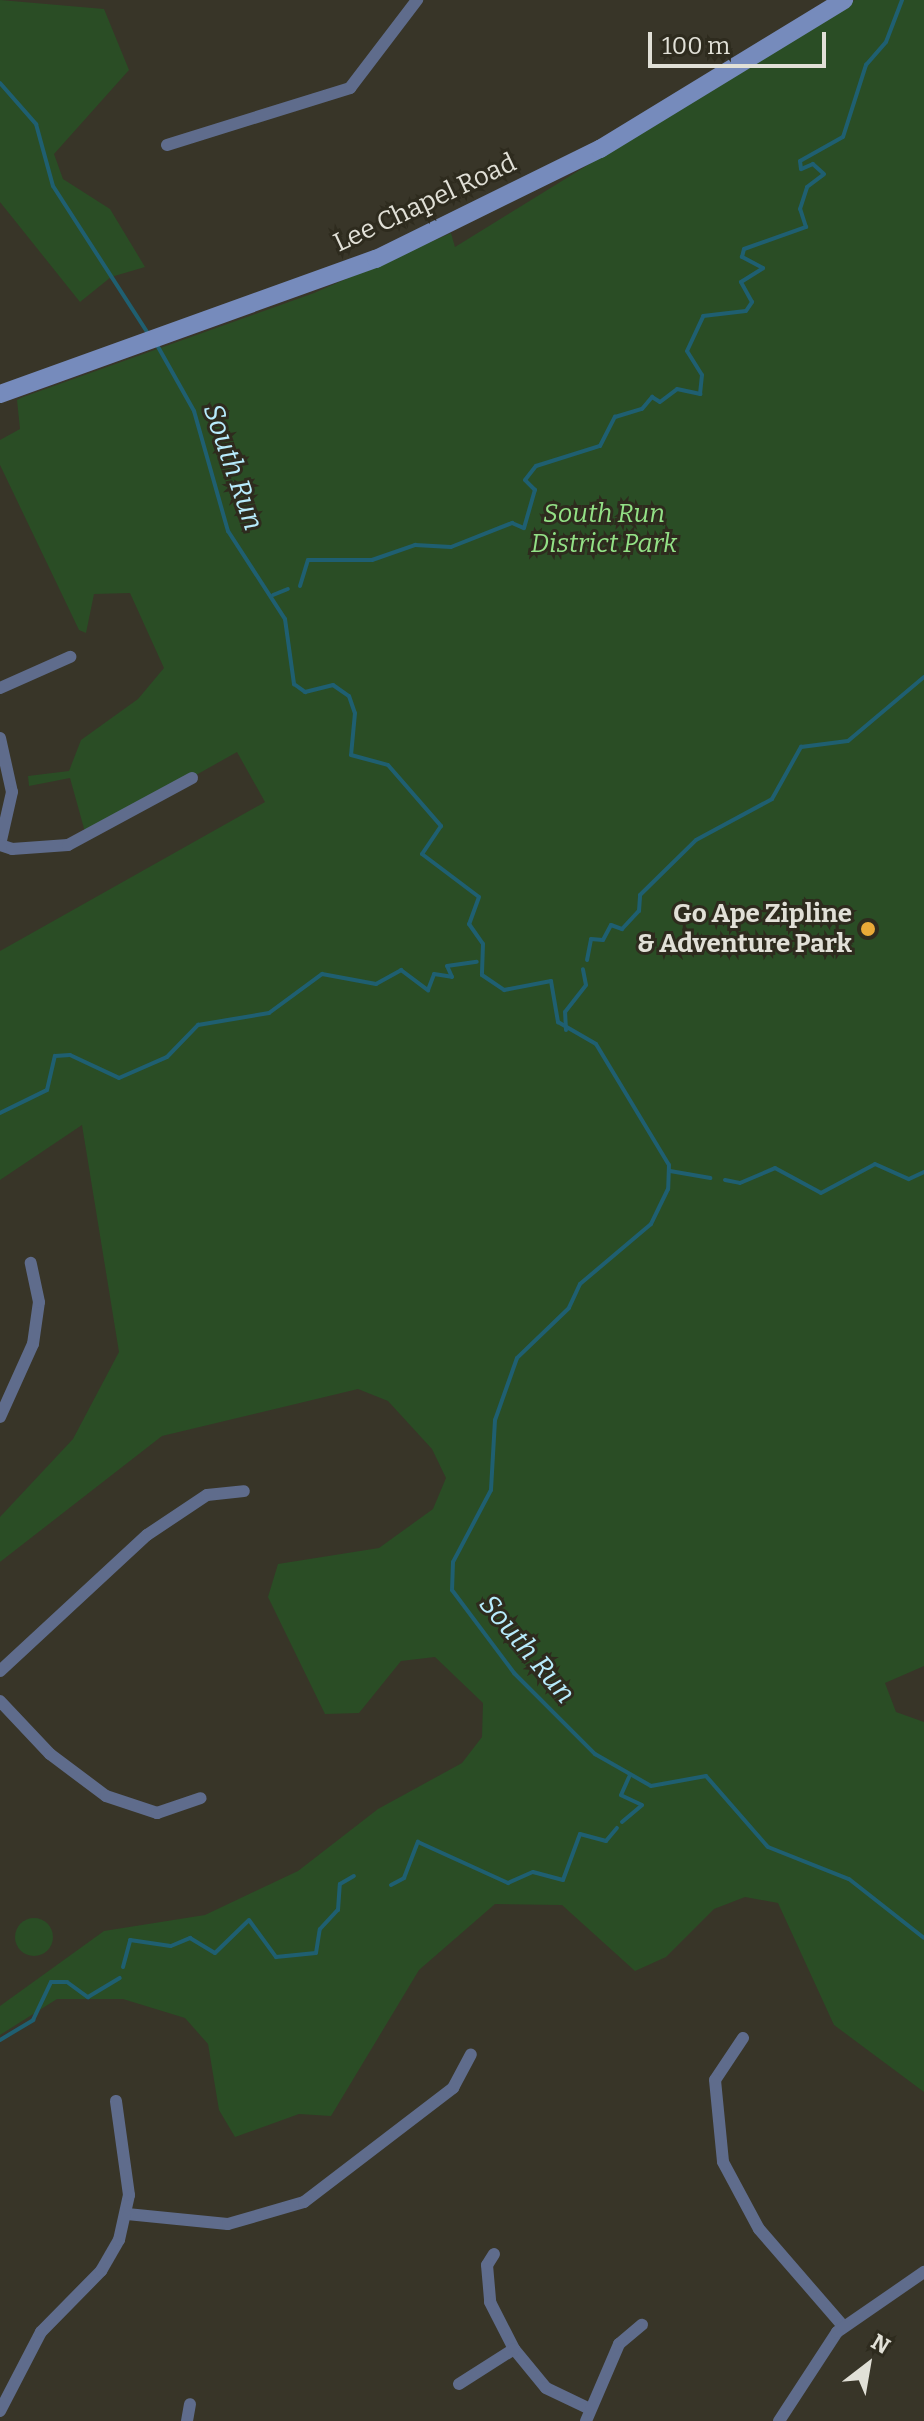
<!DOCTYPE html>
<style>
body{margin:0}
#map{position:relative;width:924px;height:2421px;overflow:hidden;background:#383528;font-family:Bitter,serif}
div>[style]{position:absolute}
.green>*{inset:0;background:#2a4d25}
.round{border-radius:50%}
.stream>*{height:4px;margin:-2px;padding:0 2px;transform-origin:2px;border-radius:2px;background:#1f5f71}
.street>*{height:12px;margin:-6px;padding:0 6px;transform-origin:6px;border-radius:6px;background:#5f6c8c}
.secondary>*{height:18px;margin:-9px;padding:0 9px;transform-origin:9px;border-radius:9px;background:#768bbc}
.dots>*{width:22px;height:22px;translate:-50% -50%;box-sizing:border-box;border:4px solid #2e2b1e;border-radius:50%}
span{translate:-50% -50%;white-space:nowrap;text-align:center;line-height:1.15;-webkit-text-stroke:6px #2e2b1e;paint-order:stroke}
.street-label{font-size:26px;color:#e1e0d7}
.park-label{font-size:26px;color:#93e186;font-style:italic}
.poi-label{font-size:26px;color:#e1e0d7;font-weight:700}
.right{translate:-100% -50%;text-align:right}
.water-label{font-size:28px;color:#b7ebfc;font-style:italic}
.north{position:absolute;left:828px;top:2325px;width:80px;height:80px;-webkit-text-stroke:6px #2e2b1e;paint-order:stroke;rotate:31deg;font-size:22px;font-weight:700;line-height:32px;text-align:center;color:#e1e0d7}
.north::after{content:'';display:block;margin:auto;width:28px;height:36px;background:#e1e0d7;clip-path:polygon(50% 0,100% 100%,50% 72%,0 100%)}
.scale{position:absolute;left:648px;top:32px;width:178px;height:36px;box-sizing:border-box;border:4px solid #e1e0d7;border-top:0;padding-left:10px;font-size:24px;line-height:28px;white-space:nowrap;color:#e1e0d7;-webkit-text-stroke:6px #2e2b1e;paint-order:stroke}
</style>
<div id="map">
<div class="green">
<i style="clip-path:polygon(0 0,104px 9px,129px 70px,54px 154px,63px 179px,110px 209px,145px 267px,111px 277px,80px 302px,0 202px)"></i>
<i style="clip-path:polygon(855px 0,924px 0,924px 1666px,885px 1683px,896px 1712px,924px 1722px,924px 2092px,834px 2025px,778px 1903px,745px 1897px,714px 1909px,666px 1957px,635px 1971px,562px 1905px,495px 1904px,419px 1970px,331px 2116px,299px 2114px,235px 2137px,219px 2110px,208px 2044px,185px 2018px,123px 1999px,57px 1999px,0 2035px,0 2006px,104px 1931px,205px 1915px,298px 1871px,378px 1809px,462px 1763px,482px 1737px,483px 1703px,435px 1657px,401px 1661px,359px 1713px,325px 1714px,268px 1597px,278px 1564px,379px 1548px,433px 1509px,446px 1478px,432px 1449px,388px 1401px,358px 1389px,162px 1436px,0 1562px,0 1517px,73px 1439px,119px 1352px,82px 1125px,0 1180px,0 951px,265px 802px,237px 752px,75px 843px,57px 846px,85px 832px,70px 778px,29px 786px,28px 776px,69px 771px,81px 740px,138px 699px,164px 668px,130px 593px,94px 594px,86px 633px,79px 630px,0 465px,0 440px,20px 429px,17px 400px,23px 397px,314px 293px,451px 233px,455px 247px)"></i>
<i class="round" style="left:15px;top:1918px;width:38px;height:38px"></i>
</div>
<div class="stream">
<i style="left:0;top:83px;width:55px;rotate:48.7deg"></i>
<i style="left:36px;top:124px;width:64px;rotate:74.7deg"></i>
<i style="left:53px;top:186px;width:177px;rotate:57.2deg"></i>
<i style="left:157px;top:345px;width:76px;rotate:60.7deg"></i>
<i style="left:194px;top:411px;width:125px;rotate:74.2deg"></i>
<i style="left:228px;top:531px;width:105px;rotate:57.1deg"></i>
<i style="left:285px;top:619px;width:66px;rotate:82.1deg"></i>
<i style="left:294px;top:684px;width:14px;rotate:36deg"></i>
<i style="left:305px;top:692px;width:29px;rotate:-14deg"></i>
<i style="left:333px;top:685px;width:19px;rotate:35deg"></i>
<i style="left:349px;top:696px;width:18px;rotate:71deg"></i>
<i style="left:355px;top:713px;width:42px;rotate:95.4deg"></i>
<i style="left:351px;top:755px;width:38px;rotate:15deg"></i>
<i style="left:388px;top:765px;width:81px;rotate:49deg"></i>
<i style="left:441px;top:826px;width:34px;rotate:124deg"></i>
<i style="left:422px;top:854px;width:71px;rotate:37deg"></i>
<i style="left:479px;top:897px;width:29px;rotate:110deg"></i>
<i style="left:469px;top:924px;width:24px;rotate:55deg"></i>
<i style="left:483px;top:944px;width:31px;rotate:92deg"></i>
<i style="left:482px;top:975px;width:27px;rotate:34deg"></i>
<i style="left:504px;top:990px;width:48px;rotate:-10.8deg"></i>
<i style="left:551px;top:981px;width:42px;rotate:80.3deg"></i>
<i style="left:558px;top:1022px;width:44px;rotate:30.1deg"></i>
<i style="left:596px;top:1044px;width:141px;rotate:58.9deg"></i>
<i style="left:669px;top:1165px;width:24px;rotate:92deg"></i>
<i style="left:668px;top:1189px;width:39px;rotate:116deg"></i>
<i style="left:651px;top:1224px;width:93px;rotate:139.8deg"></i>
<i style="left:580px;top:1284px;width:26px;rotate:115deg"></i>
<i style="left:569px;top:1308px;width:72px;rotate:136.1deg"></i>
<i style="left:517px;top:1358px;width:66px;rotate:109.5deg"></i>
<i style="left:495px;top:1420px;width:70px;rotate:93.3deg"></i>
<i style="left:491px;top:1490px;width:81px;rotate:117.8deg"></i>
<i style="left:453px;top:1562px;width:28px;rotate:92deg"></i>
<i style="left:452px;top:1590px;width:104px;rotate:53.2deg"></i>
<i style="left:514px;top:1673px;width:115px;rotate:45deg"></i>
<i style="left:595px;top:1754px;width:64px;rotate:29.7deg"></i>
<i style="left:651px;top:1786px;width:56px;rotate:-10.3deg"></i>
<i style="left:706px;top:1776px;width:94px;rotate:48.9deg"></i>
<i style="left:768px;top:1847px;width:87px;rotate:21.6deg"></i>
<i style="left:849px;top:1879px;width:95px;rotate:38.2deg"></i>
<i style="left:300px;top:586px;width:27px;rotate:-73deg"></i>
<i style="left:308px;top:560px;width:64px"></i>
<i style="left:372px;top:560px;width:46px;rotate:-19.2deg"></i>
<i style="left:415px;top:545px;width:36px;rotate:3deg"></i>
<i style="left:451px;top:547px;width:66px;rotate:-21.5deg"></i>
<i style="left:512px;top:523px;width:13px;rotate:23deg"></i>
<i style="left:524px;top:528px;width:40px;rotate:-74deg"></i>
<i style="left:535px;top:490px;width:14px;rotate:-135deg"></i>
<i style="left:525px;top:480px;width:18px;rotate:-52deg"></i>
<i style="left:536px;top:466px;width:67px;rotate:-17.4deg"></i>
<i style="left:600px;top:446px;width:33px;rotate:-63deg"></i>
<i style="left:615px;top:417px;width:28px;rotate:-17deg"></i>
<i style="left:642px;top:409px;width:16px;rotate:-50deg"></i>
<i style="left:652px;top:397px;width:9px;rotate:32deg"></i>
<i style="left:660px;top:402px;width:21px;rotate:-37deg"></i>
<i style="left:677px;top:389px;width:24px;rotate:12deg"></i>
<i style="left:700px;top:394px;width:19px;rotate:-84deg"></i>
<i style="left:702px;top:375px;width:28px;rotate:-122deg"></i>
<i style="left:687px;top:351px;width:38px;rotate:-65deg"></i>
<i style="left:703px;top:316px;width:43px;rotate:-6.6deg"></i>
<i style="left:746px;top:311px;width:11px;rotate:-56deg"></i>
<i style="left:752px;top:302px;width:23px;rotate:-119deg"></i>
<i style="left:741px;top:282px;width:26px;rotate:-32deg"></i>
<i style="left:763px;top:268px;width:24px;rotate:-152deg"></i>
<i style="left:742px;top:257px;width:8px;rotate:-76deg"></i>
<i style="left:744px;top:249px;width:66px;rotate:-19.5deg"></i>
<i style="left:806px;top:227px;width:19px;rotate:-108deg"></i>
<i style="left:800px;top:209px;width:23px;rotate:-72deg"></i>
<i style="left:807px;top:187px;width:21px;rotate:-37deg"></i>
<i style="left:824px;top:174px;width:15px;rotate:-138deg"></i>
<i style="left:813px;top:164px;width:13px;rotate:157deg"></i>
<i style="left:801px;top:169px;width:8px;rotate:-97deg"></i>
<i style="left:800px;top:161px;width:49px;rotate:-29.2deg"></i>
<i style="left:843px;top:137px;width:76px;rotate:-72.3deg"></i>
<i style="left:866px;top:65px;width:30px;rotate:-49deg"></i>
<i style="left:886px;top:42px;width:45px;rotate:-69.1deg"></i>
<i style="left:273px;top:595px;width:16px;rotate:-22deg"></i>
<i style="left:587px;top:960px;width:21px;rotate:-79deg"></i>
<i style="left:591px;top:939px;width:12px;rotate:5deg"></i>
<i style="left:603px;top:940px;width:17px;rotate:-62deg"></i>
<i style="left:611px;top:925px;width:12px;rotate:20deg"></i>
<i style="left:622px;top:929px;width:25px;rotate:-47deg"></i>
<i style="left:639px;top:911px;width:16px;rotate:-86deg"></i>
<i style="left:640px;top:895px;width:78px;rotate:-44.5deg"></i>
<i style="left:696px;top:840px;width:86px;rotate:-28.3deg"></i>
<i style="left:772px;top:799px;width:60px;rotate:-60.9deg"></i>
<i style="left:801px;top:747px;width:47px;rotate:-7.3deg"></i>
<i style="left:848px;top:741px;width:99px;rotate:-40.1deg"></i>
<i style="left:566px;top:1030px;width:18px;rotate:-93deg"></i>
<i style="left:565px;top:1012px;width:34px;rotate:-52deg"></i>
<i style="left:586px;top:985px;width:16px;rotate:-101deg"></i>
<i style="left:0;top:1113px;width:52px;rotate:-26.1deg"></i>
<i style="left:47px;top:1090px;width:35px;rotate:-77deg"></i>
<i style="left:55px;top:1056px;width:15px;rotate:-4deg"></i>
<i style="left:70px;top:1055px;width:54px;rotate:25.1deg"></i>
<i style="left:119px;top:1078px;width:52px;rotate:-23.6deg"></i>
<i style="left:167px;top:1057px;width:45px;rotate:-45.9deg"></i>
<i style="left:198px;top:1025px;width:72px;rotate:-9.6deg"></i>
<i style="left:269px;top:1013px;width:66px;rotate:-36.3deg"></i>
<i style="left:322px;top:974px;width:55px;rotate:10.5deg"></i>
<i style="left:376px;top:984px;width:29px;rotate:-29deg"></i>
<i style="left:401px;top:970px;width:34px;rotate:37deg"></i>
<i style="left:428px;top:990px;width:17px;rotate:-69deg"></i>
<i style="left:434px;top:974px;width:18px;rotate:9deg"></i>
<i style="left:452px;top:977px;width:12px;rotate:-114deg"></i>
<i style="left:447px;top:966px;width:30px;rotate:-8deg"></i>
<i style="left:670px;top:1171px;width:41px;rotate:9.9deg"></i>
<i style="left:725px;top:1180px;width:15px;rotate:11deg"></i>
<i style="left:740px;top:1183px;width:38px;rotate:-23deg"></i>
<i style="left:775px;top:1168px;width:52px;rotate:28.5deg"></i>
<i style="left:821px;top:1193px;width:61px;rotate:-28.2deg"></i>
<i style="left:875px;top:1164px;width:37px;rotate:24deg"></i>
<i style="left:909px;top:1179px;width:17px;rotate:-25deg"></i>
<i style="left:622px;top:1822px;width:26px;rotate:-40deg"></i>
<i style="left:642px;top:1805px;width:23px;rotate:-155deg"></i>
<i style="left:621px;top:1795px;width:20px;rotate:-66deg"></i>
<i style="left:391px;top:1885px;width:15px;rotate:-28deg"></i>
<i style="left:404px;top:1878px;width:39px;rotate:-69deg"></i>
<i style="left:418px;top:1842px;width:99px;rotate:24.5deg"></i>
<i style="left:508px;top:1883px;width:27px;rotate:-24deg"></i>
<i style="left:533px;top:1872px;width:31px;rotate:15deg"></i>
<i style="left:563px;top:1880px;width:49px;rotate:-69.7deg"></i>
<i style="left:580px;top:1834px;width:27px;rotate:15deg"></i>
<i style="left:606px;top:1841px;width:17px;rotate:-50deg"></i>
<i style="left:123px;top:1967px;width:28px;rotate:-75deg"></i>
<i style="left:130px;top:1940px;width:41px;rotate:8.3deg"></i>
<i style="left:171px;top:1946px;width:21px;rotate:-23deg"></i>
<i style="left:190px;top:1938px;width:29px;rotate:31deg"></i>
<i style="left:215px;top:1953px;width:47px;rotate:-44.1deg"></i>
<i style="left:249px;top:1920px;width:46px;rotate:53.9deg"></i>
<i style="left:276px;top:1957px;width:40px;rotate:-5.7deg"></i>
<i style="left:316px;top:1953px;width:24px;rotate:-81deg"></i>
<i style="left:320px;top:1929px;width:26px;rotate:-47deg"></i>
<i style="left:338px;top:1910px;width:26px;rotate:-86deg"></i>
<i style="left:340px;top:1884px;width:16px;rotate:-30deg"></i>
<i style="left:0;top:2040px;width:39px;rotate:-31deg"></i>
<i style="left:33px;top:2020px;width:42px;rotate:-64.7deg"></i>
<i style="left:51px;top:1982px;width:16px"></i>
<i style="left:67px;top:1982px;width:26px;rotate:36deg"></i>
<i style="left:88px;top:1997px;width:37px;rotate:-31deg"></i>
</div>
<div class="street">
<i style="left:167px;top:145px;width:192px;rotate:-17.3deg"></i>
<i style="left:350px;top:88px;width:111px;rotate:-52.7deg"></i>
<i style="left:0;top:688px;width:77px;rotate:-23.9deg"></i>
<i style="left:0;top:738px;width:55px;rotate:77.5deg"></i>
<i style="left:12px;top:792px;width:54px;rotate:102.8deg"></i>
<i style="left:0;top:845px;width:13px;rotate:18deg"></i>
<i style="left:12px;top:849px;width:56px;rotate:-4.1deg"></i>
<i style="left:68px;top:845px;width:141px;rotate:-28.4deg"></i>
<i style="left:0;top:1417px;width:80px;rotate:-65.7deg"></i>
<i style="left:33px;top:1344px;width:42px;rotate:-81.9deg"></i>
<i style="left:39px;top:1302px;width:40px;rotate:-102deg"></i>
<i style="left:0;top:1671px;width:200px;rotate:-42.8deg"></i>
<i style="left:147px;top:1535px;width:72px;rotate:-33.7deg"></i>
<i style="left:207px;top:1495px;width:37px;rotate:-6deg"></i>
<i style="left:0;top:1701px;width:73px;rotate:46.7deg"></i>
<i style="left:50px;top:1754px;width:70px;rotate:36.9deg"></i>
<i style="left:106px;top:1796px;width:54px;rotate:18.4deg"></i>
<i style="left:157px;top:1813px;width:46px;rotate:-18.8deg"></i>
<i style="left:743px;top:2038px;width:50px;rotate:123.7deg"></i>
<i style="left:715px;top:2080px;width:82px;rotate:84.4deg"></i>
<i style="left:723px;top:2162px;width:76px;rotate:61.8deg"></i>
<i style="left:759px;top:2229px;width:128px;rotate:49.1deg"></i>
<i style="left:127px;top:2214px;width:101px;rotate:5.7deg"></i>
<i style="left:228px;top:2224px;width:79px;rotate:-16.1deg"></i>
<i style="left:304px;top:2202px;width:188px;rotate:-37.4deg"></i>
<i style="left:453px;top:2088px;width:38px;rotate:-62deg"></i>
<i style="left:494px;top:2254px;width:13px;rotate:122deg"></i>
<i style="left:487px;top:2265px;width:37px;rotate:85deg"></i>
<i style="left:490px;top:2302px;width:53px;rotate:62.9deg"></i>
<i style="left:514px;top:2349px;width:50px;rotate:50.6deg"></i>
<i style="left:546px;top:2388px;width:49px;rotate:25.5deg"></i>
<i style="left:459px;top:2384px;width:65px;rotate:-32.5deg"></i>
<i style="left:0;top:2411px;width:89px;rotate:-62.6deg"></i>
<i style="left:41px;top:2332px;width:86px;rotate:-45.5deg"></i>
<i style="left:101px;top:2271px;width:36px;rotate:-60deg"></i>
<i style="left:119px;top:2240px;width:46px;rotate:-77.5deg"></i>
<i style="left:129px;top:2195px;width:95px;rotate:-97.9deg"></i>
<i style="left:187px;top:2421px;width:17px;rotate:-80deg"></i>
<i style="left:586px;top:2421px;width:84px;rotate:-66.8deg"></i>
<i style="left:619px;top:2344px;width:30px;rotate:-40deg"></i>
<i style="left:779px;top:2421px;width:106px;rotate:-56.9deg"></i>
<i style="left:837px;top:2332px;width:106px;rotate:-34.6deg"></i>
</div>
<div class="secondary">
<i style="left:0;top:394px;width:400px;rotate:-19.8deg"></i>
<i style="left:376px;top:259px;width:250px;rotate:-26.2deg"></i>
<i style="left:600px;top:149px;width:286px;rotate:-31.4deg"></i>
</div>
<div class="dots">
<i style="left:868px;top:929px;background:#e9aa38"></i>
</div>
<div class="street-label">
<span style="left:425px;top:203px;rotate:-25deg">Lee Chapel Road</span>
</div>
<div class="park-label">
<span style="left:604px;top:529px">South Run<br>District Park</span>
</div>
<div class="poi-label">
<span class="right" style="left:852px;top:929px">Go Ape Zipline<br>&amp; Adventure Park</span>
</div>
<div class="water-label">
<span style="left:233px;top:467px;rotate:71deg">South Run</span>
<span style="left:527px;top:1649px;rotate:50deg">South Run</span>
</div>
<div class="north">N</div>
<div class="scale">100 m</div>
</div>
